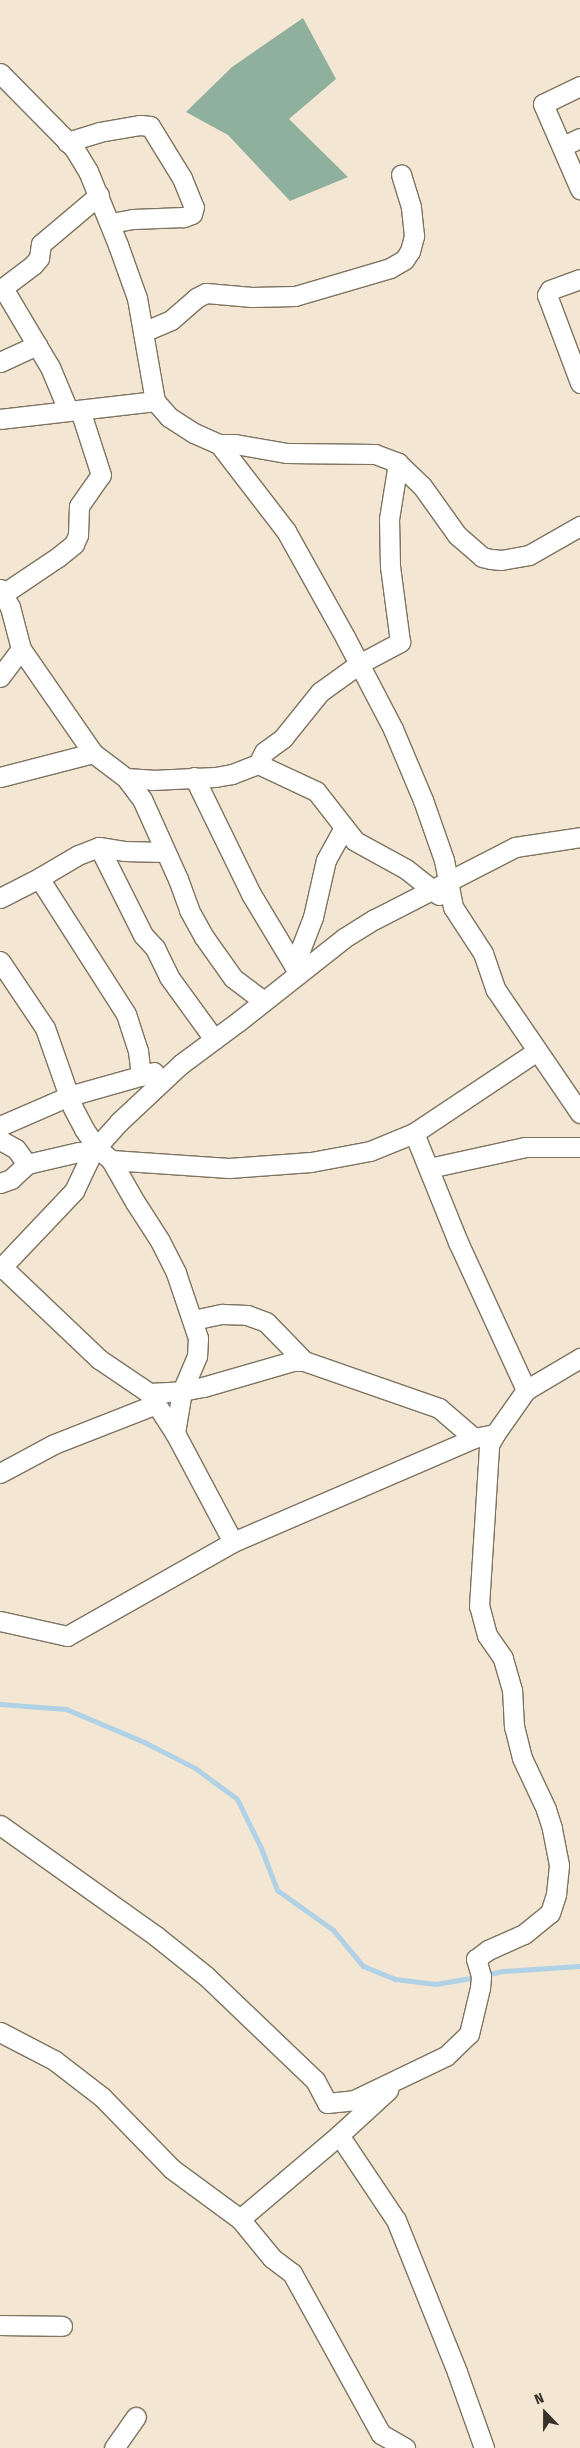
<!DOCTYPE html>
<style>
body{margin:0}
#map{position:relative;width:580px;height:2448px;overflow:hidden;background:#f3e7d3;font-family:"Fira Sans Condensed",sans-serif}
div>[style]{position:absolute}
.forest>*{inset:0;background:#8eb09d}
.stream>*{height:5px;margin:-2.5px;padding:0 2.5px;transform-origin:2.5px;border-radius:2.5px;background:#b0d1e6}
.roads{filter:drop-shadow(1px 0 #7d7360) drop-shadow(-1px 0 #7d7360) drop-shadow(0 1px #7d7360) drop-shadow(0 -1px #7d7360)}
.street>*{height:19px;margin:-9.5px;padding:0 9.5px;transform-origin:9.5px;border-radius:9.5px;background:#fff}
span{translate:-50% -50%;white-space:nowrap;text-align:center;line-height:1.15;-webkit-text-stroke:4px #f3e7d3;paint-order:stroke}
.north{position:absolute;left:520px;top:2388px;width:50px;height:50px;-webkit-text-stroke:4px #f3e7d3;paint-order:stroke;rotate:338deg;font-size:14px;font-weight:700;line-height:20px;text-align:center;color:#363129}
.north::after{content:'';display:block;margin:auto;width:18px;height:22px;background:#363129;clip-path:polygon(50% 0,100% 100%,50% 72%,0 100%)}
</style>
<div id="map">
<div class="forest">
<i style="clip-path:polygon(303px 18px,336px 79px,289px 119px,348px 177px,290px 201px,228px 135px,186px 112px,232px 67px)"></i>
</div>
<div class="stream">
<i style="left:0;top:1704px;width:66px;rotate:4.3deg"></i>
<i style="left:66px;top:1709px;width:85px;rotate:22.9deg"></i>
<i style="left:144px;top:1742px;width:57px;rotate:27deg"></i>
<i style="left:195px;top:1768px;width:52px;rotate:36.4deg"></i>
<i style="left:237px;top:1799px;width:55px;rotate:63.9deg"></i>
<i style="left:261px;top:1848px;width:45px;rotate:69.1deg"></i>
<i style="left:277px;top:1890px;width:69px;rotate:35.5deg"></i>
<i style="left:333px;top:1930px;width:47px;rotate:50.2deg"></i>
<i style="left:363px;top:1966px;width:35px;rotate:22deg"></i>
<i style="left:395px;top:1979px;width:41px;rotate:7deg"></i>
<i style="left:436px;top:1984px;width:41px;rotate:-9.9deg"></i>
<i style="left:484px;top:1975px;width:19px;rotate:-12deg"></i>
<i style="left:503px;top:1971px;width:77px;rotate:-3.7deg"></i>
</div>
<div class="roads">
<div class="street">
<i style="left:0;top:73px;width:105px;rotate:45.4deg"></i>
<i style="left:74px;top:148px;width:27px;rotate:59deg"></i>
<i style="left:88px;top:171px;width:80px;rotate:67.9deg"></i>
<i style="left:118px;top:245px;width:56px;rotate:70.3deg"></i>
<i style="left:137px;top:298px;width:105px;rotate:80.1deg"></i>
<i style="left:155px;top:401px;width:21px;rotate:49deg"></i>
<i style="left:169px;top:417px;width:30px;rotate:33deg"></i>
<i style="left:194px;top:433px;width:27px;rotate:24deg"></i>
<i style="left:219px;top:444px;width:16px"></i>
<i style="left:235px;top:444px;width:53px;rotate:9.8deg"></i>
<i style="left:287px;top:453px;width:88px;rotate:0.7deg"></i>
<i style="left:375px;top:454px;width:25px;rotate:21deg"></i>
<i style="left:398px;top:463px;width:33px;rotate:44deg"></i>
<i style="left:422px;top:486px;width:60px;rotate:54.5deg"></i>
<i style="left:457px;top:535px;width:33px;rotate:41deg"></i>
<i style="left:482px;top:557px;width:9px;rotate:13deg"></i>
<i style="left:491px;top:559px;width:10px;rotate:6deg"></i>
<i style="left:501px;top:560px;width:28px;rotate:-10deg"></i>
<i style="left:529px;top:555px;width:59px;rotate:-29.6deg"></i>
<i style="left:580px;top:86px;width:41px;rotate:154.1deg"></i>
<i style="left:543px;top:104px;width:93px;rotate:66.5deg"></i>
<i style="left:67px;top:142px;width:34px;rotate:-17deg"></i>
<i style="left:99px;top:132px;width:42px;rotate:-9.7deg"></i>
<i style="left:140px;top:125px;width:10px;rotate:6deg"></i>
<i style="left:150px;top:126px;width:61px;rotate:58.4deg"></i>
<i style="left:182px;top:178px;width:31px;rotate:68deg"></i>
<i style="left:194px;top:207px;width:7px;rotate:106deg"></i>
<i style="left:192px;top:214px;width:9px;rotate:159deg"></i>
<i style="left:184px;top:217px;width:51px;rotate:177.8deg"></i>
<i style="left:133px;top:219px;width:23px;rotate:170deg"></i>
<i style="left:563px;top:146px;width:19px;rotate:-25deg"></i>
<i style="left:580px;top:279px;width:32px;rotate:160deg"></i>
<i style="left:550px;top:290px;width:6px;rotate:121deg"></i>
<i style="left:547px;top:295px;width:94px;rotate:69.4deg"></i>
<i style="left:3px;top:288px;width:92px;rotate:59.3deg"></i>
<i style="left:50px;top:367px;width:47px;rotate:67.3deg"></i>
<i style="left:0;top:290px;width:41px;rotate:-37.1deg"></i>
<i style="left:33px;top:265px;width:9px;rotate:-49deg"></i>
<i style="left:39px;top:258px;width:14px;rotate:-82deg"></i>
<i style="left:41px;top:244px;width:76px;rotate:-40.2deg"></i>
<i style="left:143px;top:332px;width:30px;rotate:-23deg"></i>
<i style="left:171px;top:320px;width:33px;rotate:-41deg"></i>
<i style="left:196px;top:298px;width:11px;rotate:-27deg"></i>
<i style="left:206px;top:293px;width:46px;rotate:5deg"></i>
<i style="left:252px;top:297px;width:43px;rotate:-1.3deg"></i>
<i style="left:295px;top:296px;width:99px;rotate:-16.4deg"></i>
<i style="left:390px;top:268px;width:16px;rotate:-30deg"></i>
<i style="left:404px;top:260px;width:11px;rotate:-56deg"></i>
<i style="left:410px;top:251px;width:16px;rotate:-75deg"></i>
<i style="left:414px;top:236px;width:29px;rotate:-96deg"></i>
<i style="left:411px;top:207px;width:34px;rotate:-107deg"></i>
<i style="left:0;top:362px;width:41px;rotate:-24.7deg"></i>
<i style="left:0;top:419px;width:156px;rotate:-6.6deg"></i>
<i style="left:219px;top:444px;width:110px;rotate:52.4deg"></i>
<i style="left:286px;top:531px;width:121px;rotate:60.9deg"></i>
<i style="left:345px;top:637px;width:104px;rotate:62.4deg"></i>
<i style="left:393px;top:729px;width:77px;rotate:67.1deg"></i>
<i style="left:423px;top:800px;width:64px;rotate:70.7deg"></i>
<i style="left:444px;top:860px;width:48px;rotate:79.2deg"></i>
<i style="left:453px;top:907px;width:55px;rotate:56.9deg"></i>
<i style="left:483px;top:953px;width:39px;rotate:71deg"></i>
<i style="left:496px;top:990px;width:149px;rotate:55.7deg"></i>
<i style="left:0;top:589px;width:21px;rotate:61deg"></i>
<i style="left:10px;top:607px;width:43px;rotate:75.3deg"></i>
<i style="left:21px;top:649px;width:35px;rotate:127deg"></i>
<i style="left:3px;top:594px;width:66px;rotate:-33.9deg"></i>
<i style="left:58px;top:557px;width:21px;rotate:-39deg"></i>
<i style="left:74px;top:544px;width:10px;rotate:-66deg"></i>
<i style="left:78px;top:535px;width:29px;rotate:-88deg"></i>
<i style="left:79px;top:506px;width:38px;rotate:-55deg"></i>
<i style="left:101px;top:475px;width:68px;rotate:-107.9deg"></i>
<i style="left:21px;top:649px;width:126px;rotate:55.3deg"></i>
<i style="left:258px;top:764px;width:64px;rotate:25deg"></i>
<i style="left:316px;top:791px;width:63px;rotate:52deg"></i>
<i style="left:355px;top:841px;width:58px;rotate:28.8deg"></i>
<i style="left:406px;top:869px;width:42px;rotate:38.2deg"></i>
<i style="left:0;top:777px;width:96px;rotate:-14.5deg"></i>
<i style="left:93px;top:753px;width:41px;rotate:37.1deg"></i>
<i style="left:126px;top:778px;width:26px;rotate:4deg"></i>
<i style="left:152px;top:780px;width:63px;rotate:-2.7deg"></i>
<i style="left:215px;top:777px;width:17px;rotate:-10deg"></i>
<i style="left:232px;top:774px;width:28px;rotate:-21deg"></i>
<i style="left:258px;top:764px;width:13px;rotate:-63deg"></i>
<i style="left:264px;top:752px;width:24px;rotate:-36deg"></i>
<i style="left:283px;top:738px;width:59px;rotate:-51.2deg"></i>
<i style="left:320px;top:692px;width:48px;rotate:-35.7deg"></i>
<i style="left:359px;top:664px;width:47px;rotate:-28.2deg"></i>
<i style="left:400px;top:642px;width:77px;rotate:-97.5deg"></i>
<i style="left:390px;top:566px;width:47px;rotate:-91.2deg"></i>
<i style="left:389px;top:519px;width:57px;rotate:-80.9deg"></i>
<i style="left:194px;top:777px;width:130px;rotate:64deg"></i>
<i style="left:251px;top:894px;width:93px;rotate:59deg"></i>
<i style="left:126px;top:778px;width:26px;rotate:53deg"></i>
<i style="left:142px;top:799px;width:88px;rotate:65.8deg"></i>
<i style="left:178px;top:879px;width:33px;rotate:70deg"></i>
<i style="left:189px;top:910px;width:31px;rotate:61deg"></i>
<i style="left:204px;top:937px;width:50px;rotate:54.7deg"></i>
<i style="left:233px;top:978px;width:38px;rotate:37deg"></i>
<i style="left:99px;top:847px;width:98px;rotate:63.4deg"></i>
<i style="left:143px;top:935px;width:18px;rotate:47deg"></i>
<i style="left:155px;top:948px;width:32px;rotate:64deg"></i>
<i style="left:169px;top:977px;width:77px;rotate:54deg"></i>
<i style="left:39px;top:878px;width:45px;rotate:-30.5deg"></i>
<i style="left:78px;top:855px;width:22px;rotate:-21deg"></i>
<i style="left:99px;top:847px;width:25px;rotate:9deg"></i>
<i style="left:124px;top:851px;width:41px;rotate:1.4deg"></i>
<i style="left:0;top:898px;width:44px;rotate:-27.1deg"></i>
<i style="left:39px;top:878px;width:161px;rotate:57.4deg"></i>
<i style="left:126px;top:1014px;width:39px;rotate:72deg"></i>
<i style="left:138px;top:1051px;width:25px;rotate:83deg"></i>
<i style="left:0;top:961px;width:81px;rotate:56.1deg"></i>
<i style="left:45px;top:1028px;width:85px;rotate:70.7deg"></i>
<i style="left:73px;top:1108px;width:24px;rotate:62deg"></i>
<i style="left:84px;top:1129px;width:22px;rotate:56deg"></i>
<i style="left:96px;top:1147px;width:20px;rotate:41deg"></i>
<i style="left:111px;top:1160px;width:48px;rotate:60.3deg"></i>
<i style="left:135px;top:1202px;width:46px;rotate:57.3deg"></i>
<i style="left:160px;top:1241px;width:36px;rotate:63deg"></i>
<i style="left:176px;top:1273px;width:69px;rotate:71.3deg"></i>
<i style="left:198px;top:1338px;width:18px;rotate:93deg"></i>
<i style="left:197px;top:1356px;width:38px;rotate:113deg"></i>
<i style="left:182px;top:1391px;width:43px;rotate:99.5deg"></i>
<i style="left:294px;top:966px;width:53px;rotate:-68.8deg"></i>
<i style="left:313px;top:917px;width:58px;rotate:-77.2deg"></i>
<i style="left:326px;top:860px;width:37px;rotate:-61deg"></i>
<i style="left:0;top:1126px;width:75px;rotate:-23.5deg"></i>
<i style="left:69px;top:1096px;width:88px;rotate:-15.8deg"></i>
<i style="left:414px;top:1133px;width:118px;rotate:68deg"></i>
<i style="left:458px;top:1242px;width:163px;rotate:65.3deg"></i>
<i style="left:0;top:1140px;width:18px;rotate:29deg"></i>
<i style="left:16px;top:1149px;width:19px;rotate:54deg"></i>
<i style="left:111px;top:1160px;width:118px;rotate:3.9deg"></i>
<i style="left:229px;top:1168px;width:82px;rotate:-4.2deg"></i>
<i style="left:311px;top:1162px;width:60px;rotate:-10.6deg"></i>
<i style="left:370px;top:1151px;width:48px;rotate:-22.2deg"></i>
<i style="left:414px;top:1133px;width:148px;rotate:-33.7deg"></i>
<i style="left:429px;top:1168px;width:98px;rotate:-12.3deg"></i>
<i style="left:525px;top:1147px;width:55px"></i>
<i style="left:0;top:1183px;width:12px;rotate:-20deg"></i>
<i style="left:11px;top:1179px;width:22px;rotate:-43deg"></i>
<i style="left:27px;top:1164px;width:53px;rotate:-13deg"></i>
<i style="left:79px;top:1152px;width:12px;rotate:9deg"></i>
<i style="left:0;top:1265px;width:137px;rotate:43.5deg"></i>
<i style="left:99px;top:1359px;width:60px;rotate:34.2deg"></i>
<i style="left:149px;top:1393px;width:48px;rotate:57deg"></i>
<i style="left:175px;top:1433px;width:123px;rotate:62deg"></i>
<i style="left:0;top:1269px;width:108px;rotate:-46.5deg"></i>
<i style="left:74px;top:1191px;width:44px;rotate:-64.6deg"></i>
<i style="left:93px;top:1151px;width:39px;rotate:-48deg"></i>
<i style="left:119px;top:1122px;width:85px;rotate:-43.1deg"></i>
<i style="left:181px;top:1064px;width:72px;rotate:-36.6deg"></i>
<i style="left:239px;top:1021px;width:134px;rotate:-38.3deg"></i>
<i style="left:344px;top:938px;width:36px;rotate:-32deg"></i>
<i style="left:375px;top:919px;width:157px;rotate:-27.2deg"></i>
<i style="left:515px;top:847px;width:66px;rotate:-8.7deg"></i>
<i style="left:193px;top:1320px;width:30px;rotate:-12deg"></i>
<i style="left:222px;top:1314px;width:25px;rotate:2deg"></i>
<i style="left:247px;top:1315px;width:20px;rotate:20deg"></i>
<i style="left:266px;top:1322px;width:54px;rotate:45.7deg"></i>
<i style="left:149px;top:1393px;width:33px;rotate:-3deg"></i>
<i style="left:182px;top:1391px;width:21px;rotate:-11deg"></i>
<i style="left:203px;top:1387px;width:94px;rotate:-16.1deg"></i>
<i style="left:293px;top:1361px;width:11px"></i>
<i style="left:304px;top:1361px;width:143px;rotate:19.2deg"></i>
<i style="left:439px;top:1408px;width:46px;rotate:40.6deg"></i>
<i style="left:0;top:1473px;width:61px;rotate:-28.2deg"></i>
<i style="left:54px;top:1444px;width:110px;rotate:-21.4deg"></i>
<i style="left:0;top:1621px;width:69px;rotate:12.6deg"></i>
<i style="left:67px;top:1636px;width:191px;rotate:-29.5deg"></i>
<i style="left:233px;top:1542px;width:262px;rotate:-23.3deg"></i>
<i style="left:474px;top:1438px;width:21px;rotate:-11deg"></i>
<i style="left:495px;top:1434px;width:54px;rotate:-54.8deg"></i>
<i style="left:526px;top:1390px;width:63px;rotate:-30.7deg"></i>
<i style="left:0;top:1825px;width:191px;rotate:35.4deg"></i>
<i style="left:156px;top:1936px;width:64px;rotate:38.7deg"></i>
<i style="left:206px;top:1976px;width:151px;rotate:43.7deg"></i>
<i style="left:315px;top:2080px;width:26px;rotate:62deg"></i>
<i style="left:327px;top:2103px;width:27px;rotate:-6deg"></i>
<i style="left:354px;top:2100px;width:102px;rotate:-25.6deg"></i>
<i style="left:446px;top:2056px;width:32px;rotate:-44deg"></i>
<i style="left:469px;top:2034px;width:47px;rotate:-76.6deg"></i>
<i style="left:480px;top:1988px;width:12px;rotate:-85deg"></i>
<i style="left:481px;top:1976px;width:18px;rotate:-106deg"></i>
<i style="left:476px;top:1959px;width:15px;rotate:-37deg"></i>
<i style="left:488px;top:1950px;width:39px;rotate:-24deg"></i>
<i style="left:524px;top:1934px;width:33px;rotate:-39deg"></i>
<i style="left:550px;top:1913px;width:20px;rotate:-72deg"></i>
<i style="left:556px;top:1894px;width:29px;rotate:-84deg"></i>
<i style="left:559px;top:1865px;width:38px;rotate:-101deg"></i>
<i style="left:552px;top:1828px;width:20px;rotate:-108deg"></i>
<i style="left:546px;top:1809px;width:56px;rotate:-115.2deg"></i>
<i style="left:522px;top:1758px;width:32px;rotate:-104deg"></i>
<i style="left:514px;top:1727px;width:37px;rotate:-93deg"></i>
<i style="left:512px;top:1690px;width:33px;rotate:-106deg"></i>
<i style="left:503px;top:1658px;width:28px;rotate:-125deg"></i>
<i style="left:487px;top:1635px;width:30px;rotate:-105deg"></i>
<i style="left:479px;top:1606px;width:161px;rotate:-86.4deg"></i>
<i style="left:489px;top:1445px;width:13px;rotate:-61deg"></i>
<i style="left:0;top:2032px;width:61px;rotate:27.4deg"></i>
<i style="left:54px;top:2060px;width:61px;rotate:37.6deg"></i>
<i style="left:102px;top:2097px;width:100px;rotate:45.8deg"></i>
<i style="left:172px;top:2169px;width:84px;rotate:36.3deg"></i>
<i style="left:240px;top:2219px;width:50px;rotate:50.6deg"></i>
<i style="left:272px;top:2258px;width:25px;rotate:37deg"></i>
<i style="left:292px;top:2273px;width:184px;rotate:61.1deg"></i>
<i style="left:381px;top:2434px;width:28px;rotate:30deg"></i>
<i style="left:339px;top:2135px;width:102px;rotate:56.2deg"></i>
<i style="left:396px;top:2220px;width:164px;rotate:68.1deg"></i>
<i style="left:457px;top:2372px;width:81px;rotate:70.4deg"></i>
<i style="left:240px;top:2219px;width:130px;rotate:-40.3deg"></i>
<i style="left:339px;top:2135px;width:67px;rotate:-42.6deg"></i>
<i style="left:0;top:2325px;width:62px;rotate:0.9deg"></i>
<i style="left:114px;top:2448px;width:38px;rotate:-55deg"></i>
</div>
</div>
<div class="north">N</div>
</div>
